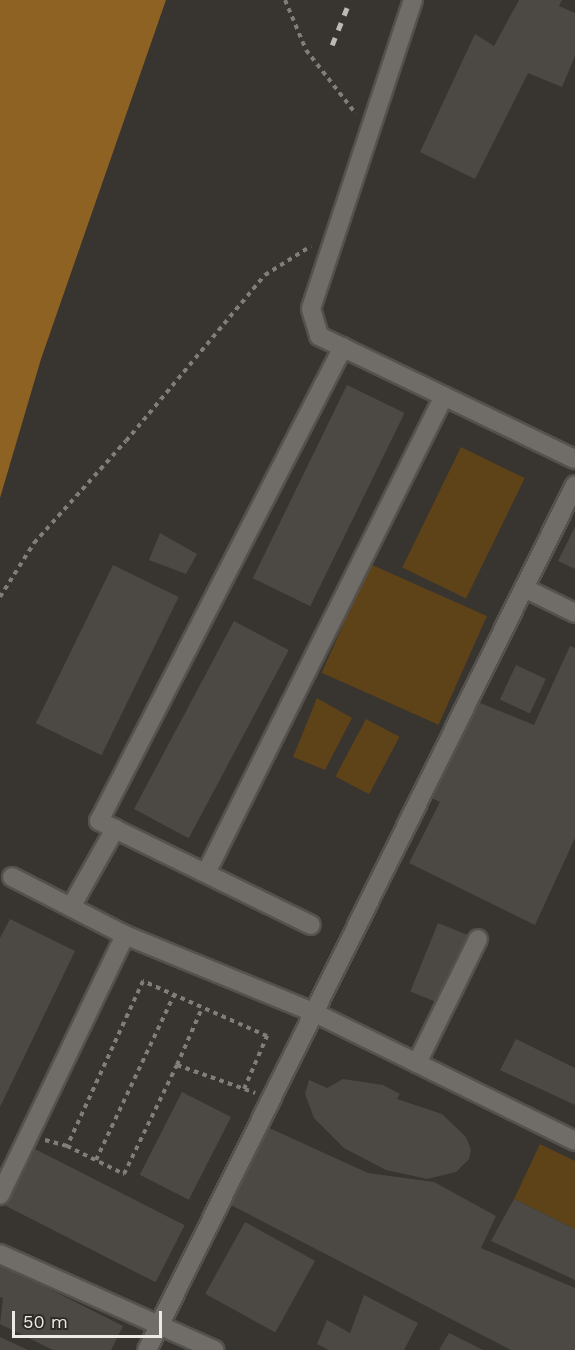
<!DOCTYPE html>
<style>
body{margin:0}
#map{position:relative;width:575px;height:1350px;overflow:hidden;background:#383430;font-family:"Work Sans",sans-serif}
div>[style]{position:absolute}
.green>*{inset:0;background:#5e4218;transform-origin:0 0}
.forest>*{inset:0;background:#8d6222}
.building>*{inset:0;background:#4c4944;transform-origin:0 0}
.path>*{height:4px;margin-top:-2px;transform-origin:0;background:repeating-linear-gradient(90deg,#817d7a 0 4.5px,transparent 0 9px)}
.roads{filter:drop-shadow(2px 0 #54514e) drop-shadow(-2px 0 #54514e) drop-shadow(0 2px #54514e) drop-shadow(0 -2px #54514e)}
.minor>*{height:18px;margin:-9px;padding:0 9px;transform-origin:9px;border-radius:9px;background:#706c67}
.rail>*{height:4.5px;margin-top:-2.25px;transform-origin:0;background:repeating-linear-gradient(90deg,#bcb9b6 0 8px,transparent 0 16px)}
span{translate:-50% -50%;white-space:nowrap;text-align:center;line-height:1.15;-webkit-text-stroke:5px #2e2a26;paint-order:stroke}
.scale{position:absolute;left:12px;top:1311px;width:150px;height:27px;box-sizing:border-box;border:3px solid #ece9e7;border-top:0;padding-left:8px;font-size:18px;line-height:21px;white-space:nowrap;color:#ece9e7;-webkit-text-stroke:4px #2e2a26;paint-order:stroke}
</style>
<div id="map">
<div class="green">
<i style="left:461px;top:447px;width:71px;height:134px;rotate:26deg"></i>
<i style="left:370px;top:564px;width:128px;height:119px;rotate:24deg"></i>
<i style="clip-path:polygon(317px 698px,352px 718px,325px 770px,293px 757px)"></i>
<i style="left:366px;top:719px;width:38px;height:65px;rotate:28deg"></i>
<i style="clip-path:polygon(540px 1144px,575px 1161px,575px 1229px,514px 1199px)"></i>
</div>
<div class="forest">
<i style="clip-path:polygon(0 0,166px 0,41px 359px,0 498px)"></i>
</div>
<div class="building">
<i style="clip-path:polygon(519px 0,562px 0,559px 6px,575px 13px,575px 56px,562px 87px,528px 73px,475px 179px,420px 152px,475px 34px,494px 46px)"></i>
<i style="left:347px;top:385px;width:64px;height:215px;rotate:26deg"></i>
<i style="clip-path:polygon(575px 527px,575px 569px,558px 561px)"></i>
<i style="clip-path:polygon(160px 533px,197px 554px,186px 574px,149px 560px)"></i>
<i style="left:113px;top:565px;width:73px;height:176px;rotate:26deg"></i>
<i style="left:234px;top:621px;width:62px;height:213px;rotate:28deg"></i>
<i style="clip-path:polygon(570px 646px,575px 648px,575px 838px,535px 925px,409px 863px,440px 802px,432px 798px,478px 702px,534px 725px)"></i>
<i style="left:516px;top:665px;width:33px;height:38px;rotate:25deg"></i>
<i style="clip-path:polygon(10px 919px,75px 951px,0 1107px,0 938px)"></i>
<i style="left:438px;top:923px;width:43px;height:74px;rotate:22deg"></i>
<i style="clip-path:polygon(516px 1039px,575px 1068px,575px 1105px,500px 1070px)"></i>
<i style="clip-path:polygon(343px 1079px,383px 1085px,400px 1094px,397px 1099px,442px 1114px,466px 1137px,471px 1150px,469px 1159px,456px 1172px,427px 1179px,386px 1170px,344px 1148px,314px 1118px,305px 1094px,309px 1080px,327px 1088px)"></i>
<i style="left:182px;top:1092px;width:55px;height:93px;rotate:27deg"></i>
<i style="clip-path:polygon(267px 1127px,368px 1173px,434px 1182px,496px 1216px,481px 1248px,575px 1288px,575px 1350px,511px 1350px,231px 1205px)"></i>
<i style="left:35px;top:1149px;width:168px;height:64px;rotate:27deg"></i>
<i style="clip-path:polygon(514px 1199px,575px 1229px,575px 1280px,491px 1241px)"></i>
<i style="left:245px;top:1222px;width:80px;height:82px;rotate:29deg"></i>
<i style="clip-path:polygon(0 1264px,123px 1326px,111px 1350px,53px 1350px,0 1324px,3px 1298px,0 1297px)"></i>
<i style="clip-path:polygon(364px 1295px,418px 1323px,404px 1350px,329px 1350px,317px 1344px,327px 1320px,350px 1333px)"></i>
<i style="clip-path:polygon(449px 1333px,483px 1350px,439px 1350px)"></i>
<i style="clip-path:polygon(0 1337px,28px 1350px,0 1350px)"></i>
</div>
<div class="path">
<i style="left:285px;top:0;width:54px;rotate:67.2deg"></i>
<i style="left:306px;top:50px;width:81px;rotate:52deg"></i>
<i style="left:0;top:597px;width:64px;rotate:-57.8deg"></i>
<i style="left:34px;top:543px;width:137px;rotate:-48deg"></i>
<i style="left:126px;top:441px;width:217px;rotate:-50.1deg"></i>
<i style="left:265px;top:275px;width:54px;rotate:-32.2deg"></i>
<i style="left:177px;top:1065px;width:62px;rotate:-66.3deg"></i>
<i style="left:244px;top:1089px;width:58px;rotate:-66.5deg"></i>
<i style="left:267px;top:1036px;width:136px;rotate:-156.1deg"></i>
<i style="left:143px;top:981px;width:182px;rotate:114.7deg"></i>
<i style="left:67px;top:1146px;width:64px;rotate:26.2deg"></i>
<i style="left:124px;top:1174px;width:121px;rotate:-64.1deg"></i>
<i style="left:177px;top:1065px;width:83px;rotate:19.7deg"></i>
<i style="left:45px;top:1140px;width:23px;rotate:15deg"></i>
<i style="left:96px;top:1160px;width:183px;rotate:-64.7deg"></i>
</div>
<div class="roads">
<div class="minor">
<i style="left:413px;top:0;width:325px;rotate:108.3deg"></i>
<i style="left:311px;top:309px;width:28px;rotate:73deg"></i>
<i style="left:319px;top:336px;width:284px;rotate:25.7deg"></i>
<i style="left:524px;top:588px;width:57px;rotate:26.1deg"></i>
<i style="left:115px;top:829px;width:18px;rotate:-153deg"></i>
<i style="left:99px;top:821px;width:533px;rotate:-62.76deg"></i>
<i style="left:206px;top:873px;width:533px;rotate:-63.48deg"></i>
<i style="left:12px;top:877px;width:127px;rotate:27.2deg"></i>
<i style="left:71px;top:907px;width:90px;rotate:-60.6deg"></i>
<i style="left:115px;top:829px;width:218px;rotate:26.1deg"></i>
<i style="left:417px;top:1063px;width:138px;rotate:-63.8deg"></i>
<i style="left:0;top:1195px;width:288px;rotate:-64.3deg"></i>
<i style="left:125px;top:935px;width:203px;rotate:22.3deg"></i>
<i style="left:313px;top:1012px;width:292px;rotate:26.2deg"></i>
<i style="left:0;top:1254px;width:235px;rotate:24.1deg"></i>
<i style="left:147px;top:1350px;width:965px;rotate:-63.67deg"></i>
</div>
</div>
<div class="rail">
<i style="left:332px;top:45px;width:48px;rotate:-68.2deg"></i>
</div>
<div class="scale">50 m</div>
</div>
